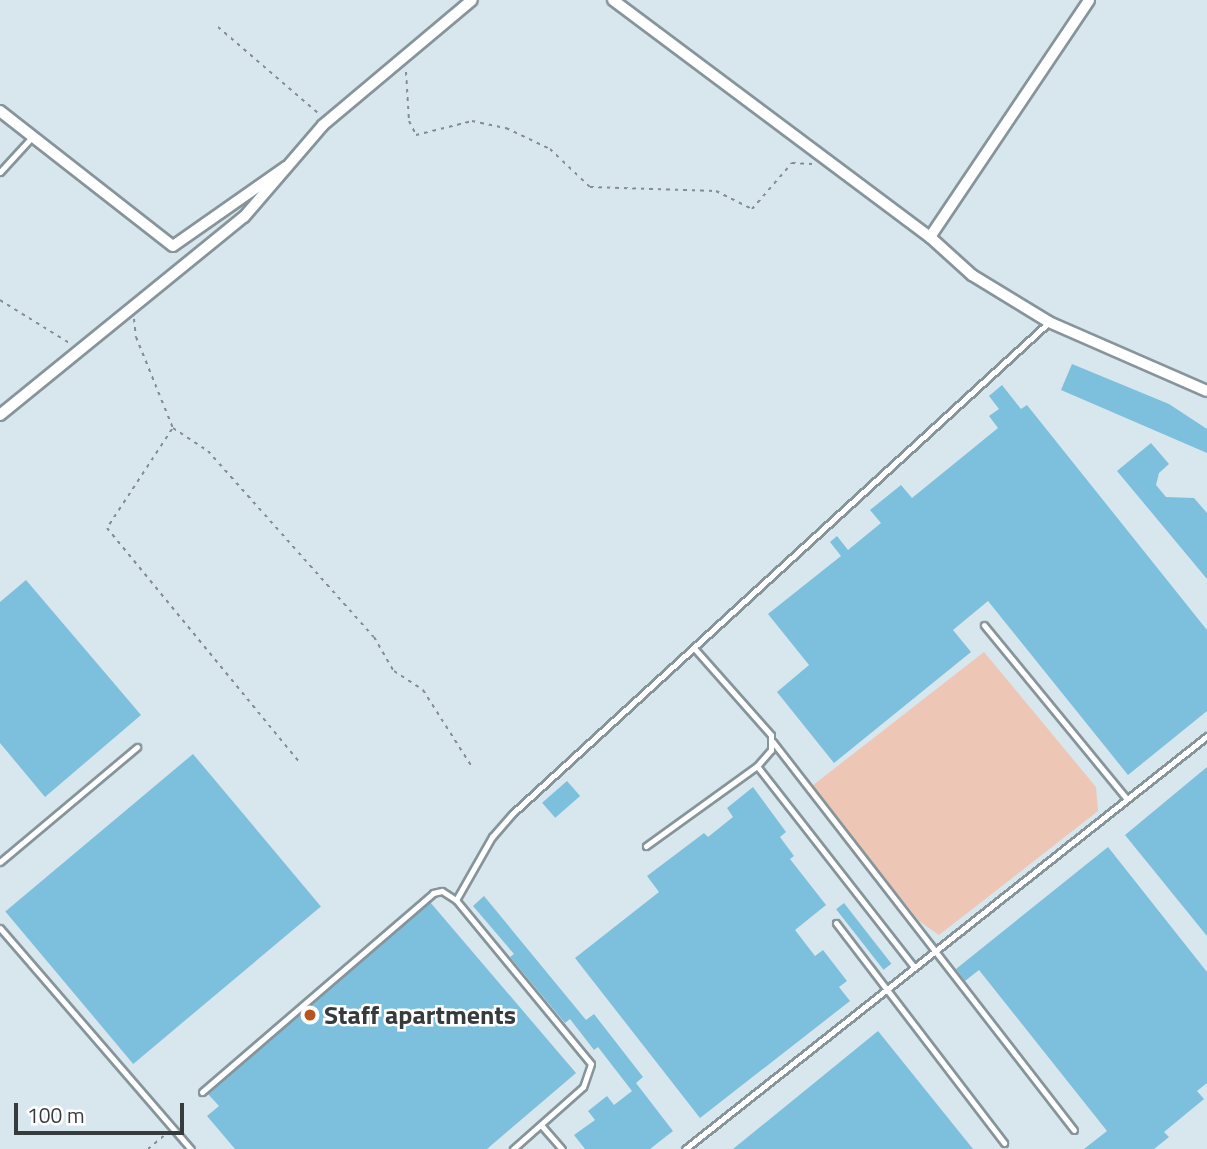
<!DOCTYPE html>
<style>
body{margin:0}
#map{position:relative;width:1207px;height:1149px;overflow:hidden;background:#d8e6ed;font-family:"Titillium Web",sans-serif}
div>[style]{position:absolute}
.green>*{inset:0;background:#eec6b5}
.building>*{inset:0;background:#7dc0de;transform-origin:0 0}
.path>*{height:2px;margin-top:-1px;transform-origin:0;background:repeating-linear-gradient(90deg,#838c91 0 3.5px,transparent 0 8.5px)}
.roads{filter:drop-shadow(2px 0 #87959b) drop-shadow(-2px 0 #87959b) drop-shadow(0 2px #87959b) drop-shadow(0 -2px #87959b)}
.service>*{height:5px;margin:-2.5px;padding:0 2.5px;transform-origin:2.5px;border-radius:2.5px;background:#fff}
.minor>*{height:10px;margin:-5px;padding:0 5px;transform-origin:5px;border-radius:5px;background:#fff}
.dots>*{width:19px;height:19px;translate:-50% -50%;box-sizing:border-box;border:4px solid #fff;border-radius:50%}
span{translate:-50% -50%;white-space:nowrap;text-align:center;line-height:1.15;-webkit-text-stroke:5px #fff;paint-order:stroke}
.poi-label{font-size:26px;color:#363b3e;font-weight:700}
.left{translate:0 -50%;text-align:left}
.scale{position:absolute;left:14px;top:1103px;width:170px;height:32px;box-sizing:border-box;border:4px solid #363b3e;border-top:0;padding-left:9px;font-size:21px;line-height:24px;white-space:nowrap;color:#363b3e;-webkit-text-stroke:5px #fff;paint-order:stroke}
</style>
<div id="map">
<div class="green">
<i style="clip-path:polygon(984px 652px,1096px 787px,1098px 811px,939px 935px,919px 921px,812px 786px)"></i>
</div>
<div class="building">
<i style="clip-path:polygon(1072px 364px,1169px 404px,1207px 429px,1207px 453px,1061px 390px)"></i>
<i style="clip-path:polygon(1002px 385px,1021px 409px,1027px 405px,1207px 630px,1207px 711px,1128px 775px,988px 601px,953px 630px,971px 652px,834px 763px,777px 692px,809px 665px,768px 614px,841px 556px,830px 542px,837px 536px,848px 550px,881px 523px,870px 510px,901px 485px,912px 498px,998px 428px,989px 416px,999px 409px,989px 396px)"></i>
<i style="clip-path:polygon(1151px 443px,1169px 464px,1159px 473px,1156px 485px,1166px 497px,1194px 498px,1207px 513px,1207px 579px,1117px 471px)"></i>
<i style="clip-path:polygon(26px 580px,141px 715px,45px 797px,0 743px,0 602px)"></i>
<i style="left:193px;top:754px;width:199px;height:245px;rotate:50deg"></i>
<i style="clip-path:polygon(1207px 767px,1207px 936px,1125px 835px)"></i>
<i style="left:567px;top:781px;width:20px;height:33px;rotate:49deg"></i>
<i style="clip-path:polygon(753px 787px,786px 832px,780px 837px,794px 856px,790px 859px,826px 905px,795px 930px,815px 956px,823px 950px,847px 981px,839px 987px,850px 1001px,700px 1118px,575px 958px,659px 892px,647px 876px,704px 833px,708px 837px,733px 817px,727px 808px)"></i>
<i style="clip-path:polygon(1108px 847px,1207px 972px,1207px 1083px,1197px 1091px,1204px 1099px,1164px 1132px,1169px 1137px,1154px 1149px,1084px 1149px,1107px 1131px,979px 970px,965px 981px,956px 969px)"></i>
<i style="clip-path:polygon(484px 896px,586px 1020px,594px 1014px,643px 1077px,636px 1083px,673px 1131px,650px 1149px,585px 1149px,574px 1135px,595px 1120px,588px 1111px,607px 1096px,614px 1105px,632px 1091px,598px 1047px,594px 1050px,570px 1019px,565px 1023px,510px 957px,514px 954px,473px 906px)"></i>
<i style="clip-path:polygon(430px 902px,576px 1073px,487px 1149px,235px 1149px,207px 1116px,219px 1106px,208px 1094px)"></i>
<i style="left:844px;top:903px;width:77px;height:10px;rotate:52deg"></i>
<i style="clip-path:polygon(878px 1031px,973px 1149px,733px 1149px)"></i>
</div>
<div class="path">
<i style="left:218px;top:27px;width:133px;rotate:40.7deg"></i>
<i style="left:406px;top:72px;width:49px;rotate:86.5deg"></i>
<i style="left:409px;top:121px;width:16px;rotate:63deg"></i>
<i style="left:416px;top:135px;width:58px;rotate:-14deg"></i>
<i style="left:472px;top:121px;width:35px;rotate:12deg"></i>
<i style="left:506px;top:128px;width:49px;rotate:25.5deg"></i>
<i style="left:550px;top:149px;width:55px;rotate:43.5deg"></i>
<i style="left:590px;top:187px;width:126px;rotate:1.8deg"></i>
<i style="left:716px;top:191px;width:40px;rotate:26.6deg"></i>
<i style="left:752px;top:209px;width:61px;rotate:-49deg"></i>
<i style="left:792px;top:163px;width:20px;rotate:3deg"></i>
<i style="left:0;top:300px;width:84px;rotate:31.8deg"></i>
<i style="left:134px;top:319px;width:18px;rotate:84deg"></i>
<i style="left:136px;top:337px;width:98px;rotate:67.9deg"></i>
<i style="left:173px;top:428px;width:42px;rotate:33.3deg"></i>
<i style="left:208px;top:451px;width:249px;rotate:48.3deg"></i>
<i style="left:374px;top:637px;width:39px;rotate:60deg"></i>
<i style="left:394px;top:671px;width:35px;rotate:33deg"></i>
<i style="left:423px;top:690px;width:91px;rotate:57.5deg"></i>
<i style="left:172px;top:429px;width:118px;rotate:123.3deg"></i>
<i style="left:107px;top:528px;width:304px;rotate:50.6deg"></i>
<i style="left:148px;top:1149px;width:23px;rotate:-40deg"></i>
</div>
<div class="roads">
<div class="service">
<i style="left:0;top:172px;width:49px;rotate:-47.5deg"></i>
<i style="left:984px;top:625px;width:225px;rotate:50.6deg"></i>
<i style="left:773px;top:742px;width:491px;rotate:52.2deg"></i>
<i style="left:757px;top:766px;width:256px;rotate:52deg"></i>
<i style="left:646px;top:846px;width:137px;rotate:-35.8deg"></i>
<i style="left:757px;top:766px;width:21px;rotate:-49deg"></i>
<i style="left:771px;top:750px;width:15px;rotate:-90deg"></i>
<i style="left:771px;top:735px;width:116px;rotate:-131.5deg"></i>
<i style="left:0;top:862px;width:179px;rotate:-40deg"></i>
<i style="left:456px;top:900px;width:73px;rotate:-60.3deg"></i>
<i style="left:492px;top:837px;width:30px;rotate:-49deg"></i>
<i style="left:512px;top:814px;width:727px;rotate:-42.49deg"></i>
<i style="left:836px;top:923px;width:277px;rotate:52.6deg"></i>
<i style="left:0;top:928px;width:292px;rotate:49.2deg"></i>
<i style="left:202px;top:1092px;width:305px;rotate:-40.7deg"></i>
<i style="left:433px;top:893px;width:9px;rotate:-13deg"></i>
<i style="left:442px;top:891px;width:17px;rotate:33deg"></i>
<i style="left:456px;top:900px;width:212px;rotate:50.5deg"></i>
<i style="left:591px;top:1064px;width:24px;rotate:109deg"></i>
<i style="left:583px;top:1087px;width:94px;rotate:138.5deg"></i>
<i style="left:541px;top:1125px;width:32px;rotate:49deg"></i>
<i style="left:685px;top:1149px;width:666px;rotate:-38.35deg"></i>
</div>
<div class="minor">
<i style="left:613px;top:0;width:396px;rotate:36.8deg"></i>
<i style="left:930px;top:237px;width:57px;rotate:42.1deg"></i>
<i style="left:972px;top:275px;width:90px;rotate:31.4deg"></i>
<i style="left:1049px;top:322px;width:172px;rotate:23.6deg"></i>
<i style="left:0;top:111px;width:219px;rotate:38deg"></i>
<i style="left:173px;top:246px;width:138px;rotate:-35deg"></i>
<i style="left:930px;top:237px;width:285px;rotate:-56.1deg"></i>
<i style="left:0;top:415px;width:314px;rotate:-39.1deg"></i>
<i style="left:244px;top:217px;width:121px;rotate:-49.3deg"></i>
<i style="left:323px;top:125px;width:194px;rotate:-40deg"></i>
</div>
</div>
<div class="dots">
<i style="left:310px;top:1015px;background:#b95521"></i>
</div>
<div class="poi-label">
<span class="left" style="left:324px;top:1015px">Staff apartments</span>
</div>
<div class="scale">100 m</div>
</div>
